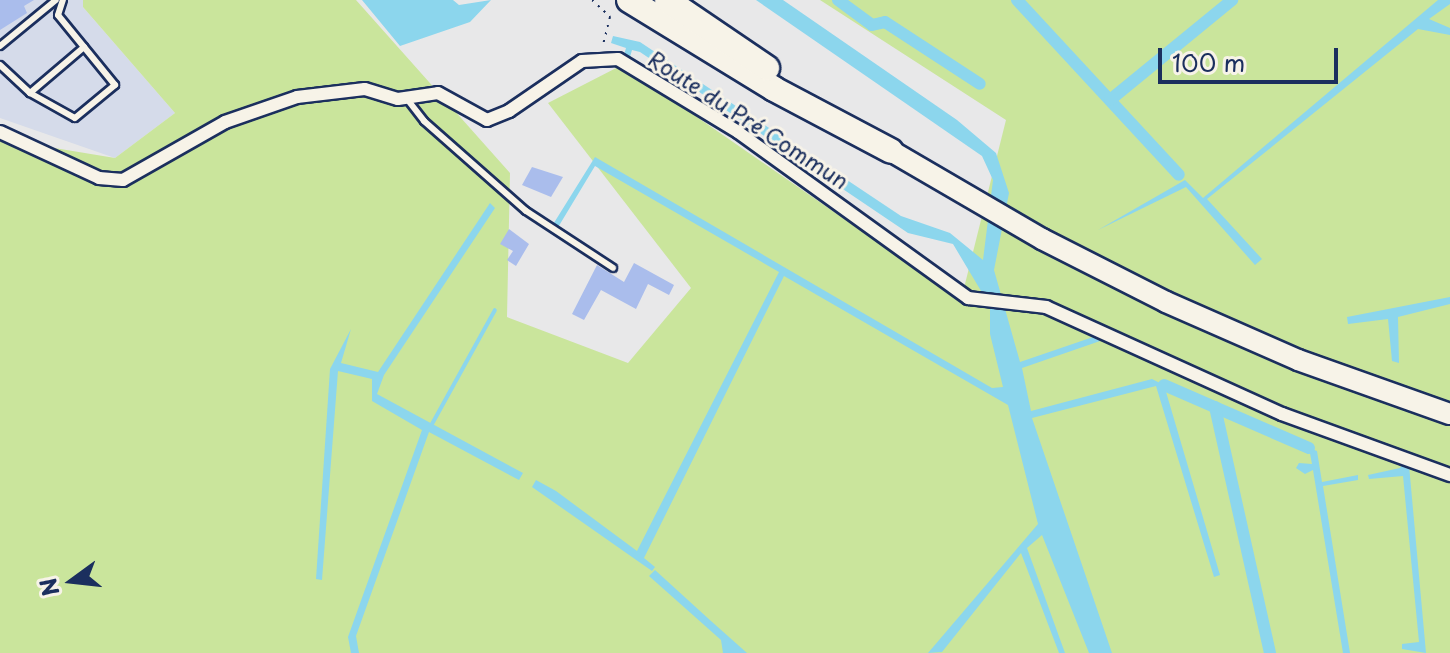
<!DOCTYPE html>
<meta charset="utf-8">
<style>
body{margin:0}
#map{position:relative;width:1450px;height:653px;overflow:hidden;background:#e8e8e9;font-family:"Playpen Sans",sans-serif}
div>[style]{position:absolute}
.built>*{inset:0;background:#d5dbea}
.green>*{inset:0;background:#cae59c}
.water>*{inset:0;background:#8cd6ed}
.stream>*{height:4px;margin:-2px;padding:0 2px;transform-origin:2px;border-radius:2px;background:#8cd6ed}
.canal>*{height:12px;margin:-6px;padding:0 6px;transform-origin:6px;border-radius:6px;background:#8cd6ed}
.building>*{inset:0;background:#aabdec}
.path>*{height:2px;margin-top:-1px;transform-origin:0;background:repeating-linear-gradient(90deg,#1b2f5e 0 2px,transparent 0 8px)}
.roads{filter:drop-shadow(2px 0 #1b2f5e) drop-shadow(-2px 0 #1b2f5e) drop-shadow(0 2px #1b2f5e) drop-shadow(0 -2px #1b2f5e)}
.lane>*{height:6px;margin:-3px;padding:0 3px;transform-origin:3px;border-radius:3px;background:#f7f3e8}
.street>*{height:12px;margin:-6px;padding:0 6px;transform-origin:6px;border-radius:6px;background:#f7f3e8}
.primary>*{height:20px;margin:-10px;padding:0 10px;transform-origin:10px;border-radius:10px;background:#f7f3e8}
.highway>*{height:24px;margin:-12px;padding:0 12px;transform-origin:12px;border-radius:12px;background:#f7f3e8}
span{translate:-50% -50%;white-space:nowrap;text-align:center;line-height:1.15;-webkit-text-stroke:6px #f7f3e8;paint-order:stroke}
.street-label{font-size:22px;color:#1b2f5e}
.north{position:absolute;left:32px;top:541px;width:80px;height:80px;-webkit-text-stroke:6px #f7f3e8;paint-order:stroke;rotate:255deg;font-size:22px;font-weight:700;line-height:32px;text-align:center;color:#1b2f5e}
.north::after{content:'';display:block;margin:auto;width:28px;height:36px;background:#1b2f5e;clip-path:polygon(50% 0,100% 100%,50% 72%,0 100%)}
.scale{position:absolute;left:1158px;top:48px;width:180px;height:36px;box-sizing:border-box;border:4px solid #1b2f5e;border-top:0;padding-left:10px;font-size:24px;line-height:28px;white-space:nowrap;color:#1b2f5e;-webkit-text-stroke:6px #f7f3e8;paint-order:stroke}
</style>
<div id="map">
<div class="built">
<i style="clip-path:polygon(0 0,83px 0,83px 7px,175px 113px,115px 158px,0 118px)"></i>
</div>
<div class="green">
<i style="clip-path:polygon(83px 0,356px 0,510px 173px,507px 317px,628px 363px,691px 288px,548px 103px,622px 65px,961px 300px,1006px 120px,820px 0,1450px 0,1450px 653px,0 653px,0 139px,115px 158px,175px 113px,83px 7px)"></i>
</div>
<div class="water">
<i style="clip-path:polygon(362px 0,453px 0,459px 5px,491px 0,470px 22px,400px 46px)"></i>
<i style="clip-path:polygon(756px 0,783px 0,957px 120px,996px 153px,1009px 193px,994px 270px,1020px 362px,1096px 336px,1103px 340px,1022px 368px,1031px 411px,1152px 379px,1164px 385px,1220px 575px,1214px 577px,1156px 386px,1032px 418px,1112px 653px,1089px 653px,1042px 535px,1027px 548px,1065px 653px,1059px 653px,1021px 553px,942px 652px,928px 653px,1038px 524px,1008px 405px,784px 276px,644px 558px,655px 567px,652px 571px,532px 487px,536px 480px,556px 491px,637px 551px,779px 272px,595px 166px,557px 229px,552px 226px,595px 157px,992px 388px,1003px 387px,990px 334px,990px 306px,953px 244px,908px 233px,640px 52px,632px 50px,630px 57px,624px 55px,626px 48px,611px 43px,613px 36px,640px 42px,901px 216px,950px 233px,983px 260px,993px 180px,982px 156px)"></i>
<i style="clip-path:polygon(1438px 0,1450px 0,1450px 4px,1429px 19px,1450px 28px,1450px 35px,1418px 29px,1207px 199px,1262px 259px,1255px 265px,1186px 187px,1098px 230px,1185px 180px,1203px 198px)"></i>
<i style="clip-path:polygon(490px 203px,495px 208px,384px 375px,377px 394px,523px 473px,519px 480px,429px 432px,356px 636px,359px 653px,351px 653px,348px 637px,422px 430px,372px 401px,372px 379px,338px 371px,322px 580px,316px 579px,330px 369px,351px 329px,341px 363px,378px 372px)"></i>
<i style="clip-path:polygon(1450px 297px,1450px 304px,1398px 317px,1399px 363px,1392px 361px,1388px 319px,1348px 324px,1347px 317px)"></i>
<i style="clip-path:polygon(1309px 448px,1317px 451px,1322px 482px,1358px 475px,1358px 480px,1323px 486px,1350px 653px,1343px 653px,1313px 470px,1305px 474px,1296px 468px,1299px 463px,1312px 464px)"></i>
<i style="clip-path:polygon(1403px 463px,1409px 465px,1426px 653px,1402px 649px,1402px 644px,1419px 642px,1403px 476px,1369px 479px,1368px 475px,1400px 468px)"></i>
<i style="clip-path:polygon(655px 570px,711px 621px,747px 653px,723px 653px,721px 640px,649px 576px)"></i>
</div>
<div class="stream">
<i style="left:432px;top:424px;width:130px;rotate:-61.1deg"></i>
</div>
<div class="canal">
<i style="left:838px;top:0;width:42px;rotate:36.3deg"></i>
<i style="left:872px;top:25px;width:13px;rotate:-13deg"></i>
<i style="left:885px;top:22px;width:113px;rotate:33.1deg"></i>
<i style="left:1017px;top:0;width:238px;rotate:47.2deg"></i>
<i style="left:1110px;top:100px;width:158px;rotate:-39.3deg"></i>
<i style="left:1164px;top:385px;width:158px;rotate:23.5deg"></i>
<i style="left:1215px;top:407px;width:252px;rotate:77.4deg"></i>
</div>
<div class="building">
<i style="clip-path:polygon(0 0,34px 0,24px 6px,27px 13px,0 30px)"></i>
<i style="clip-path:polygon(532px 167px,563px 177px,551px 197px,522px 185px)"></i>
<i style="clip-path:polygon(509px 229px,529px 244px,516px 266px,507px 260px,513px 251px,500px 244px)"></i>
<i style="clip-path:polygon(634px 263px,674px 285px,669px 295px,648px 284px,636px 309px,601px 290px,584px 320px,572px 314px,597px 265px,624px 282px)"></i>
</div>
<div class="path">
<i style="left:592px;top:0;width:25px;rotate:43deg"></i>
<i style="left:610px;top:17px;width:30px;rotate:104deg"></i>
</div>
<div class="roads">
<div class="lane">
<i style="left:0;top:46px;width:72px;rotate:-39.4deg"></i>
<i style="left:0;top:65px;width:41px;rotate:43deg"></i>
<i style="left:30px;top:93px;width:51px;rotate:29.1deg"></i>
<i style="left:75px;top:118px;width:52px;rotate:-39.5deg"></i>
<i style="left:115px;top:85px;width:90px;rotate:-129.2deg"></i>
<i style="left:58px;top:15px;width:16px;rotate:-72deg"></i>
<i style="left:30px;top:93px;width:71px;rotate:-40.4deg"></i>
<i style="left:407px;top:99px;width:28px;rotate:52deg"></i>
<i style="left:424px;top:121px;width:136px;rotate:41.4deg"></i>
<i style="left:526px;top:211px;width:104px;rotate:33.2deg"></i>
</div>
<div class="street">
<i style="left:0;top:132px;width:109px;rotate:24.9deg"></i>
<i style="left:99px;top:178px;width:24px;rotate:5deg"></i>
<i style="left:123px;top:180px;width:117px;rotate:-29.6deg"></i>
<i style="left:225px;top:122px;width:76px;rotate:-19.1deg"></i>
<i style="left:297px;top:97px;width:68px;rotate:-6.7deg"></i>
<i style="left:365px;top:89px;width:34px;rotate:17deg"></i>
<i style="left:398px;top:99px;width:40px;rotate:-8.5deg"></i>
<i style="left:438px;top:93px;width:56px;rotate:28.9deg"></i>
<i style="left:487px;top:120px;width:24px;rotate:-22deg"></i>
<i style="left:509px;top:111px;width:88px;rotate:-34.4deg"></i>
<i style="left:582px;top:61px;width:36px;rotate:-3deg"></i>
<i style="left:618px;top:59px;width:140px;rotate:31.3deg"></i>
<i style="left:738px;top:132px;width:284px;rotate:35.8deg"></i>
<i style="left:968px;top:298px;width:79px;rotate:6.6deg"></i>
<i style="left:1046px;top:307px;width:259px;rotate:24.4deg"></i>
<i style="left:1282px;top:414px;width:179px;rotate:20deg"></i>
</div>
<div class="primary">
<i style="left:891px;top:151px;width:175px;rotate:30.2deg"></i>
<i style="left:1042px;top:239px;width:139px;rotate:26.9deg"></i>
<i style="left:1166px;top:302px;width:144px;rotate:23.7deg"></i>
<i style="left:1298px;top:360px;width:161px;rotate:19.6deg"></i>
</div>
<div class="highway">
<i style="left:629px;top:0;width:170px;rotate:31.5deg"></i>
<i style="left:774px;top:89px;width:132px;rotate:27.9deg"></i>
<i style="left:667px;top:0;width:121px;rotate:34.2deg"></i>
</div>
</div>
<div class="street-label">
<span style="left:749px;top:119px;rotate:33deg">Route du Pré Commun</span>
</div>
<div class="north">N</div>
<div class="scale">100 m</div>
</div>
